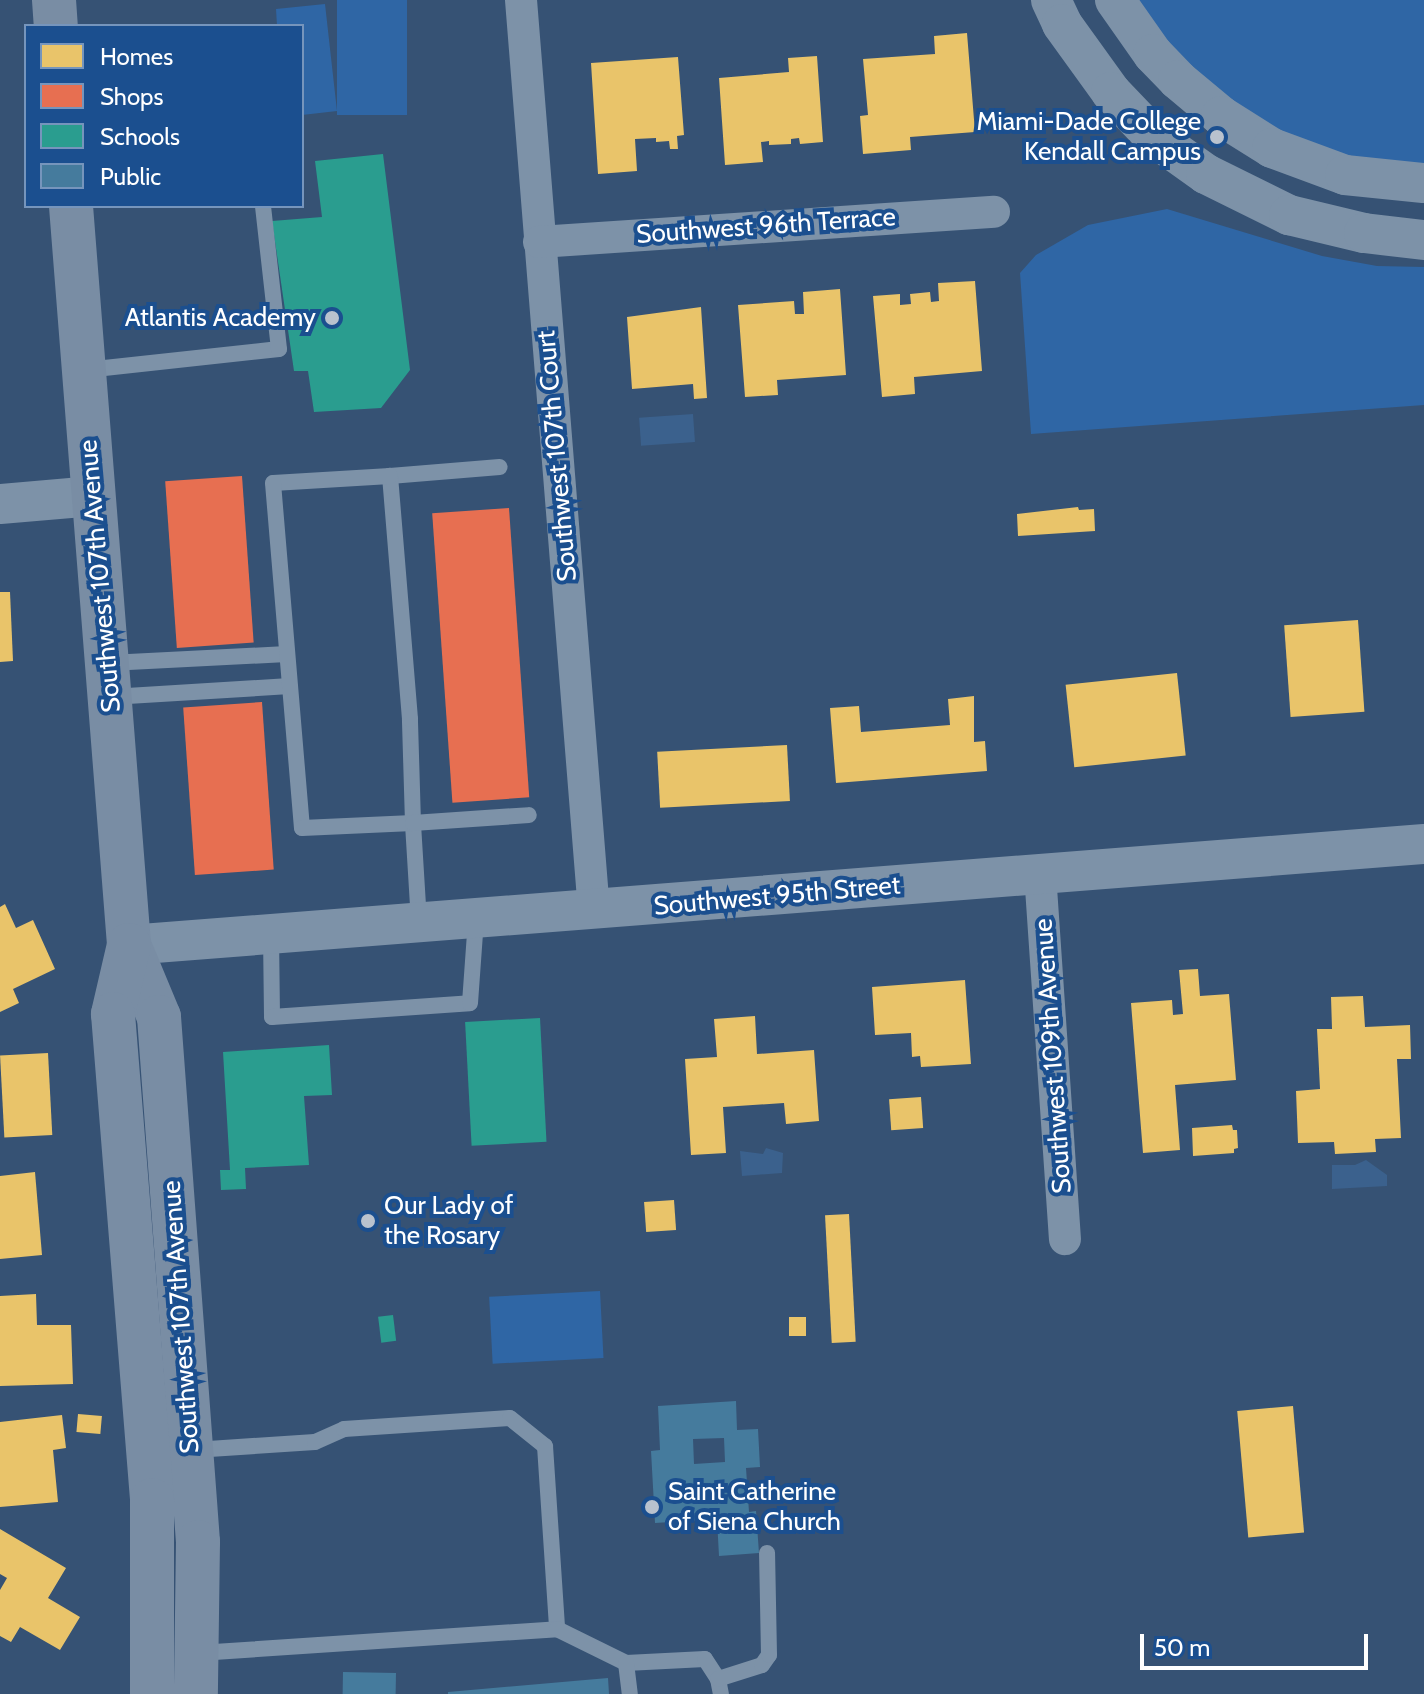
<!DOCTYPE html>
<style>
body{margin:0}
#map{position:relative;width:1424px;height:1694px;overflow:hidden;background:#365274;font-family:Cabin,sans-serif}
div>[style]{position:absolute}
.green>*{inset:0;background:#2f66a5;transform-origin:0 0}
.water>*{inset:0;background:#3b618d;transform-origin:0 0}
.homes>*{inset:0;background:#e9c46a;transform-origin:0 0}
.shops>*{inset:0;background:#e76f51;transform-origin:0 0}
.schools>*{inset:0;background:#2a9d8f;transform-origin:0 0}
.public>*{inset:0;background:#457b9d;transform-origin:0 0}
.service>*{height:16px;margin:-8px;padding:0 8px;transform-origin:8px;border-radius:8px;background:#7d92a8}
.minor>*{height:32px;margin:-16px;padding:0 16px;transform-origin:16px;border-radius:16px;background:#7d92a8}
.tertiary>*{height:40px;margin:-20px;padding:0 20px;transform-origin:20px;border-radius:20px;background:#7d92a8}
.secondary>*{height:44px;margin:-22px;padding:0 22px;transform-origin:22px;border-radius:22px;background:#798da4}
.dots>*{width:22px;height:22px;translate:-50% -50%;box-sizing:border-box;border:4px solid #1b4f8f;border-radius:50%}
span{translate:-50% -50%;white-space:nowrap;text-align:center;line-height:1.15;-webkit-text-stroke:8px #1b4f8f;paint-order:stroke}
.poi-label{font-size:26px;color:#fff}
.right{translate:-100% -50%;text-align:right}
.left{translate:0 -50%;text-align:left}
.street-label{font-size:26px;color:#fff}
.legend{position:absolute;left:24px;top:24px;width:280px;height:184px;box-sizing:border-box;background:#1b4f8f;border:2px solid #7695bc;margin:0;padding:10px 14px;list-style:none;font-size:24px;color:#fff}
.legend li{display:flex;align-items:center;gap:16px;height:40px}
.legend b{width:40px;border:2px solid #7695bc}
.scale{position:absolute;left:1140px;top:1634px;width:228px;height:36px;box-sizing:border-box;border:4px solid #fff;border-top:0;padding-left:10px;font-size:24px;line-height:28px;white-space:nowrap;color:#fff;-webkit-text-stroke:6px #1b4f8f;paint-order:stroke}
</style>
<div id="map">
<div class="green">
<i style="left:337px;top:0;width:70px;height:115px"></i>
<i style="clip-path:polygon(1133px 0,1424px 0,1424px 169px,1381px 166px,1284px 136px,1197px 79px)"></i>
<i style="clip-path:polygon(325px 4px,337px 111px,302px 115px,302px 26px,277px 26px,276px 9px)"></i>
<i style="clip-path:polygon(1167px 209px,1322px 256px,1377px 266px,1424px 267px,1424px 405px,1031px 434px,1020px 273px,1036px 255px,1088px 225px)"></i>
<i style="left:600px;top:1291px;width:67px;height:111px;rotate:87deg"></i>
</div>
<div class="water">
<i style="left:693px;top:414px;width:28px;height:54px;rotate:86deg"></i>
<i style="clip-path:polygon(766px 1148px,783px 1153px,782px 1173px,742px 1176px,740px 1151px,763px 1154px)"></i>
<i style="clip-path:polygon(1366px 1160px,1387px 1175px,1387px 1186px,1332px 1189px,1332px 1165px,1355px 1165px)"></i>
</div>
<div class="homes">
<i style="clip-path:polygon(967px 33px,975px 132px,910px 137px,911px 150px,863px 154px,860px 116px,868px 115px,863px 59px,935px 54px,934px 36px)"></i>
<i style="clip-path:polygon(817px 56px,823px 142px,800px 144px,799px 138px,791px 139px,791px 144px,769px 145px,769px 141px,761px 142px,763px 162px,725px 165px,719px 78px,789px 72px,788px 58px)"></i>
<i style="clip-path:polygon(678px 57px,684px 135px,677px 136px,678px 149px,670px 149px,669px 141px,656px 142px,656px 138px,635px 139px,637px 171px,598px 174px,591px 63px)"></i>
<i style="clip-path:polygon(975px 281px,982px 371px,914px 377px,915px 394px,882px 397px,873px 296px,900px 294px,900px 305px,911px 304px,910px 294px,930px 292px,931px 302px,939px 301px,938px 283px)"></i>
<i style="clip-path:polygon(840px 289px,846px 375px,777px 380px,778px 395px,745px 397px,738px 305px,794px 301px,795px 314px,804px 314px,803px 292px)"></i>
<i style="clip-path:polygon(701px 307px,707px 398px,694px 399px,693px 384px,632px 389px,627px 317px)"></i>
<i style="clip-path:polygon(1078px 507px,1079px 510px,1094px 509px,1095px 531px,1018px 536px,1017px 514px)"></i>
<i style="clip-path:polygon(0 592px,10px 592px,13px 661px,0 662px)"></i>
<i style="left:1358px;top:620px;width:92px;height:74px;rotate:86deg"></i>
<i style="left:1177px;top:673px;width:83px;height:112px;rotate:84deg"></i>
<i style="clip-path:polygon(974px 696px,974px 742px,985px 741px,987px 771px,836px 783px,830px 708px,859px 706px,861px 732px,950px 725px,948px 699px)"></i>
<i style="left:787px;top:745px;width:56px;height:130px;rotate:87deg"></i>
<i style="clip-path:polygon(5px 904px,16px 928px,33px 920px,55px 969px,13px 989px,19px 1003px,0 1012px,0 907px)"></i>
<i style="clip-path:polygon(1198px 969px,1200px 996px,1229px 994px,1236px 1080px,1175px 1085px,1180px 1150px,1143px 1153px,1131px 1003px,1172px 1000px,1173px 1015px,1183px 1014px,1179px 970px)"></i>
<i style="clip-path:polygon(965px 980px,971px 1064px,921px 1067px,920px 1056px,912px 1057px,911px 1033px,875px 1035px,872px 987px)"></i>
<i style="clip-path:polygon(1363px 996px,1365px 1027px,1410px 1025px,1411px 1059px,1397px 1059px,1401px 1138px,1375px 1139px,1376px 1152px,1335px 1154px,1334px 1142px,1298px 1143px,1296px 1091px,1320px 1089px,1317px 1029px,1332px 1029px,1331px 997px)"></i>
<i style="clip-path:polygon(755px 1016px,757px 1054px,814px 1050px,819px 1121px,786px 1124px,784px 1103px,723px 1107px,726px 1153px,691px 1155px,685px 1059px,717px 1057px,714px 1019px)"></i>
<i style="left:48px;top:1053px;width:82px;height:48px;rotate:87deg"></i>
<i style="left:921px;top:1097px;width:31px;height:32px;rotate:86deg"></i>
<i style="clip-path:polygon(1232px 1125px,1233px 1130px,1237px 1130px,1238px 1148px,1234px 1149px,1234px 1153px,1193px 1156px,1192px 1128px)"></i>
<i style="clip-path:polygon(35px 1172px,42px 1255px,0 1259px,0 1176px)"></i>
<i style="left:674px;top:1200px;width:30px;height:30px;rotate:86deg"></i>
<i style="left:849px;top:1214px;width:128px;height:24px;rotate:87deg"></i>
<i style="clip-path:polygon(36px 1294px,37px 1325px,71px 1325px,73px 1384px,0 1386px,0 1296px)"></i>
<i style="left:789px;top:1317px;width:17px;height:19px"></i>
<i style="left:1293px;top:1406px;width:127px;height:56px;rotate:85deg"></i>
<i style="left:78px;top:1414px;width:24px;height:18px;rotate:5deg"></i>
<i style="clip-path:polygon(62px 1415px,66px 1448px,53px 1450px,58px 1502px,0 1507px,0 1422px)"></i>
<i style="clip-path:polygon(0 1529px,66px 1568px,48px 1598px,80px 1617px,60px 1650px,20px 1627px,11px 1642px,0 1636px,0 1590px,7px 1578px,0 1574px)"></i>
</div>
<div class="shops">
<i style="left:242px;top:476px;width:167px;height:77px;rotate:86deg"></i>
<i style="left:509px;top:508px;width:290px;height:77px;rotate:86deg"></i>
<i style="left:262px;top:702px;width:168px;height:79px;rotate:86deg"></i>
</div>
<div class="schools">
<i style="clip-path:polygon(383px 154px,410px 370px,381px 408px,314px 412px,308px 371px,294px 371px,272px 221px,322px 217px,315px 161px)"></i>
<i style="left:540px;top:1018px;width:124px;height:75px;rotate:87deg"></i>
<i style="clip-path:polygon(329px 1045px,332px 1095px,304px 1096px,309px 1165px,245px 1168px,246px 1189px,221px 1190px,220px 1170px,230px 1170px,223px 1052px)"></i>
<i style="left:393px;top:1315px;width:26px;height:15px;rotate:83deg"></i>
</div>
<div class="public">
<i style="clip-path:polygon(evenodd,736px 1401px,737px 1430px,758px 1429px,760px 1467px,746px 1468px,749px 1512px,756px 1511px,759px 1553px,719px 1556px,717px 1519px,655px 1523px,651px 1451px,660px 1450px,658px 1406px,736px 1401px,724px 1438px,725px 1462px,694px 1464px,693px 1439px,724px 1438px)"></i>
<i style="left:343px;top:1672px;width:53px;height:22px;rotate:1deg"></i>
<i style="clip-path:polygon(608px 1678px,609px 1694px,448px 1694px,448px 1692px)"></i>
</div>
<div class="service">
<i style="left:86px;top:370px;width:194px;rotate:-6.2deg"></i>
<i style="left:279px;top:349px;width:144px;rotate:-96.4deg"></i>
<i style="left:390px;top:476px;width:110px;rotate:-4.7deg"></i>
<i style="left:109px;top:663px;width:178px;rotate:-2.9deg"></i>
<i style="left:111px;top:697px;width:179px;rotate:-3.5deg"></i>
<i style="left:419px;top:922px;width:99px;rotate:-93.5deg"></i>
<i style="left:413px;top:823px;width:104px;rotate:-91.7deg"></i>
<i style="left:410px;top:719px;width:244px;rotate:-94.7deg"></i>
<i style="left:390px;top:476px;width:117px;rotate:176.6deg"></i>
<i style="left:273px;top:483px;width:346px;rotate:85.2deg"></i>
<i style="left:302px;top:828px;width:111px;rotate:-2.6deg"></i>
<i style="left:413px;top:823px;width:116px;rotate:-3.9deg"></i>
<i style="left:271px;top:934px;width:83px;rotate:89.3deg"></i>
<i style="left:272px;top:1017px;width:198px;rotate:-4deg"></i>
<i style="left:470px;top:1003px;width:84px;rotate:-85.9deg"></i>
<i style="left:194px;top:1450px;width:121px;rotate:-3.8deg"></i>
<i style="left:315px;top:1442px;width:32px;rotate:-24deg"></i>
<i style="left:344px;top:1429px;width:166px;rotate:-3.8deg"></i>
<i style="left:510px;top:1418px;width:45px;rotate:38.7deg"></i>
<i style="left:545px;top:1446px;width:183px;rotate:86.2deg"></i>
<i style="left:199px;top:1653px;width:359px;rotate:-3.8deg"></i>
<i style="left:557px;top:1629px;width:77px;rotate:26.2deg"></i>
<i style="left:626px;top:1663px;width:79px;rotate:-2.9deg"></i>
<i style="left:705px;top:1659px;width:24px;rotate:57deg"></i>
<i style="left:718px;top:1679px;width:15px;rotate:79deg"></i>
<i style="left:626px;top:1663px;width:31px;rotate:83deg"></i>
<i style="left:718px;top:1679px;width:46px;rotate:-17.7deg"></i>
<i style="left:762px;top:1665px;width:12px;rotate:-55deg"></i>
<i style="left:769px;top:1655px;width:102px;rotate:-91.1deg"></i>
</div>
<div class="minor">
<i style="left:521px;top:0;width:914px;rotate:85.42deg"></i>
<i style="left:539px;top:242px;width:456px;rotate:-3.8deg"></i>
<i style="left:1040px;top:873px;width:367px;rotate:86.1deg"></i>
</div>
<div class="tertiary">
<i style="left:1051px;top:0;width:26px;rotate:65deg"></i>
<i style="left:1062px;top:24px;width:84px;rotate:54.2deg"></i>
<i style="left:1111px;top:92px;width:62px;rotate:46.3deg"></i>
<i style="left:1154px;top:137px;width:64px;rotate:35.4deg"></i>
<i style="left:1206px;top:174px;width:93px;rotate:26.3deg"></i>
<i style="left:1289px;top:215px;width:77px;rotate:13.5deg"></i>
<i style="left:1364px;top:233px;width:60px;rotate:6.7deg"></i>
<i style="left:1115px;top:0;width:66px;rotate:54.9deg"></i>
<i style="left:1153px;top:54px;width:36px;rotate:46deg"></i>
<i style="left:1178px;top:80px;width:56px;rotate:39.9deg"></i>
<i style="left:1221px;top:116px;width:60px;rotate:32.1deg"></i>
<i style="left:1272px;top:148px;width:78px;rotate:20.3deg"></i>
<i style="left:1345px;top:175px;width:79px;rotate:5.8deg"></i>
<i style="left:0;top:504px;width:94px;rotate:-4.9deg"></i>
<i style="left:129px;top:945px;width:1299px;rotate:-4.46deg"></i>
</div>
<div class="secondary">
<i style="left:54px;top:0;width:26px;rotate:86deg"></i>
<i style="left:71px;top:206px;width:741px;rotate:85.51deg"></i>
<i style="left:129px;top:945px;width:78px;rotate:67.4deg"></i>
<i style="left:159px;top:1017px;width:526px;rotate:85.75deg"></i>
<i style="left:198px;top:1542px;width:152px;rotate:90.8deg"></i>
<i style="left:129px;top:945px;width:71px;rotate:103.1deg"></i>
<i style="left:113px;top:1014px;width:488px;rotate:85.4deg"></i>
<i style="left:152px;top:1500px;width:194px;rotate:90deg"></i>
</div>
<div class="dots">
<i style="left:1217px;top:137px;background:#b9c2ce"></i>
<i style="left:332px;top:318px;background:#b9c2ce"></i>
<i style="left:368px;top:1221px;background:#b9c2ce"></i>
<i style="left:652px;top:1507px;background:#b9c2ce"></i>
</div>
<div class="poi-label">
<span class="right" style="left:1201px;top:137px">Miami-Dade College<br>Kendall Campus</span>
<span class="right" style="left:316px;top:318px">Atlantis Academy</span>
<span class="left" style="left:384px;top:1221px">Our Lady of<br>the Rosary</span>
<span class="left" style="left:668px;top:1507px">Saint Catherine<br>of Siena Church</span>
</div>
<div class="street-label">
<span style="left:766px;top:226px;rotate:-4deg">Southwest 96th Terrace</span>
<span style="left:557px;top:456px;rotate:-95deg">Southwest 107th Court</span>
<span style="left:100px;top:576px;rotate:-95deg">Southwest 107th Avenue</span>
<span style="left:777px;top:896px;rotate:-5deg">Southwest 95th Street</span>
<span style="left:1053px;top:1056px;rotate:-94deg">Southwest 109th Avenue</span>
<span style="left:181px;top:1317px;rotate:-94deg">Southwest 107th Avenue</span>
</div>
<ul class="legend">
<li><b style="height:22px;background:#e9c46a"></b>Homes</li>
<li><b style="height:22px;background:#e76f51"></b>Shops</li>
<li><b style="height:22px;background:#2a9d8f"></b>Schools</li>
<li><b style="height:22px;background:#457b9d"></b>Public</li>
</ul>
<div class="scale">50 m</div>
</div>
